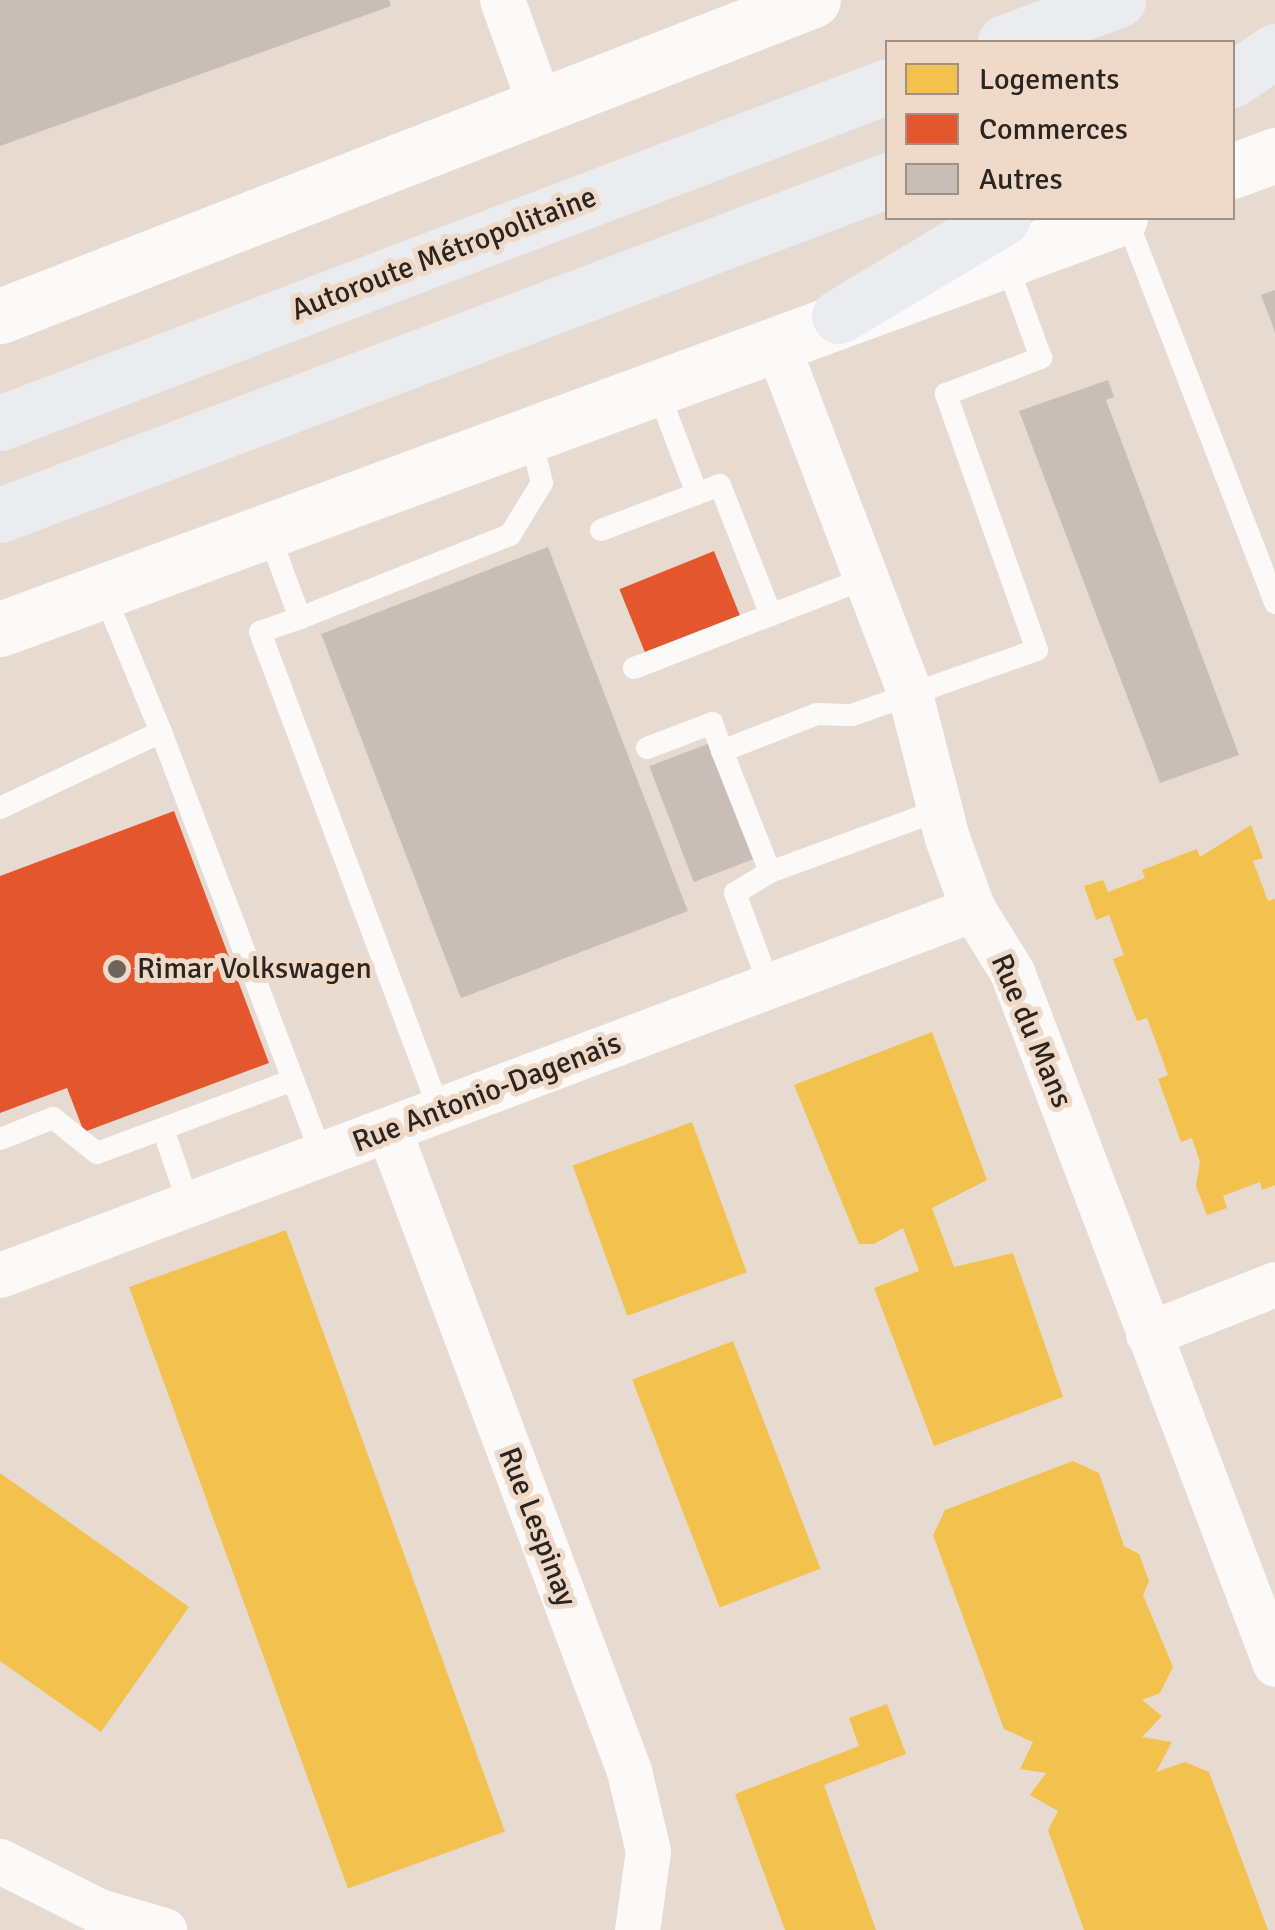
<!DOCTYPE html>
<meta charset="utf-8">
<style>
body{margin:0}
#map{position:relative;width:1275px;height:1930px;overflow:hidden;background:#e7dbd1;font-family:Signika,sans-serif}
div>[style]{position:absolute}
.homes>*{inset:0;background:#f2c14e;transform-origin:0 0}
.shops>*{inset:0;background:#e4572e;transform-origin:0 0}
.building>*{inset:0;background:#c8beb7;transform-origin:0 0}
.service>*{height:22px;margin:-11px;padding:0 11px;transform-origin:11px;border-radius:11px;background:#fbfaf8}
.minor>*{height:45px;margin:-22.5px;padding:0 22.5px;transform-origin:22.5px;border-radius:22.5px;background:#fbfaf8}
.secondary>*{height:55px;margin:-27.5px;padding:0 27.5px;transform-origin:27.5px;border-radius:27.5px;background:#fbfaf8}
.motorway>*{height:55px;margin:-27.5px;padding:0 27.5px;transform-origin:27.5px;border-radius:27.5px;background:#eaecf0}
.dots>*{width:28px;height:28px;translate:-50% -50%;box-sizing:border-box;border:5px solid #efdac9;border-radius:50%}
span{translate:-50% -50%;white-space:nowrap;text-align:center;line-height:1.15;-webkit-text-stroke:10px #efdac9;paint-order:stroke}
.street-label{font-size:30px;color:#2c241e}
.poi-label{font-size:30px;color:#2c241e}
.left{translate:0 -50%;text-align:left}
.legend{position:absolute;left:885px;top:40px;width:350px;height:180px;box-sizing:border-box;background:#efdac9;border:2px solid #a19185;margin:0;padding:12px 18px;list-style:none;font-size:30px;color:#2c241e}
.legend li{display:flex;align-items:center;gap:20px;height:50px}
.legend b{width:50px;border:2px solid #a19185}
</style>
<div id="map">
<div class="homes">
<i style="clip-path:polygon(1251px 825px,1263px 858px,1253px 861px,1268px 901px,1275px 899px,1275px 1185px,1262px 1190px,1260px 1182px,1223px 1196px,1227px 1208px,1207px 1215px,1196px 1186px,1200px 1162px,1192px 1138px,1181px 1142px,1158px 1079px,1168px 1075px,1147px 1018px,1137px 1021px,1113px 959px,1124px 955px,1109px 915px,1096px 920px,1084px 886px,1103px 880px,1108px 892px,1145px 878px,1142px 870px,1197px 849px,1200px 857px)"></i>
<i style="clip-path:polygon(932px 1032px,987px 1180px,932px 1208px,954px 1267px,1013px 1253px,1063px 1397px,934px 1446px,874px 1288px,919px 1271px,903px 1228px,874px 1244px,859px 1244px,794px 1085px)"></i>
<i style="left:692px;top:1122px;width:160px;height:127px;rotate:70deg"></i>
<i style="left:286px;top:1230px;width:640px;height:167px;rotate:70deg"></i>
<i style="left:733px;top:1341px;width:244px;height:108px;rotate:69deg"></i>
<i style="clip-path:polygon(1073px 1461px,1099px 1473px,1124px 1546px,1139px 1554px,1149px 1581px,1143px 1595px,1173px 1667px,1160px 1693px,1142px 1700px,1162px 1716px,1142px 1737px,1172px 1742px,1156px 1772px,1185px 1762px,1209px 1772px,1268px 1930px,1084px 1930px,1048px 1830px,1058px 1811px,1030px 1795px,1046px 1773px,1020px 1769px,1033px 1742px,1004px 1729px,933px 1535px,945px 1510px)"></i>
<i style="clip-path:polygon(0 1473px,189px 1607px,101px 1732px,0 1661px)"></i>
<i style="clip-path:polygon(887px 1704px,906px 1754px,824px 1785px,876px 1930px,785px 1930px,735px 1794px,859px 1746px,849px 1718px)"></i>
</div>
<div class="shops">
<i style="left:714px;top:551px;width:70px;height:102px;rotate:68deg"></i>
<i style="clip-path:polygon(174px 811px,269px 1063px,84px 1132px,67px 1088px,0 1113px,0 876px)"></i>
</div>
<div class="building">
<i style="clip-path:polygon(0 0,389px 0,391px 6px,0 146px)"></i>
<i style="clip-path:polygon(1275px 290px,1275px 332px,1261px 295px)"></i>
<i style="clip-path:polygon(1108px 380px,1114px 397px,1106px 400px,1239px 755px,1160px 783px,1019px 411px)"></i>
<i style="left:548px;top:547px;width:390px;height:243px;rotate:69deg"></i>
<i style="left:710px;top:743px;width:124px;height:65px;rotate:69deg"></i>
</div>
<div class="service">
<i style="left:1126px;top:218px;width:413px;rotate:68.8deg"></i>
<i style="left:657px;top:389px;width:112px;rotate:69.1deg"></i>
<i style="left:267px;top:529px;width:95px;rotate:69.7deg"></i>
<i style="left:300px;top:618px;width:226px;rotate:-21.6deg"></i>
<i style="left:510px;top:535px;width:61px;rotate:-58.4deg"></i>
<i style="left:542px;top:483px;width:49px;rotate:-104deg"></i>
<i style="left:601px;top:530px;width:127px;rotate:-20.7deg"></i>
<i style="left:720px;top:485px;width:140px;rotate:68.6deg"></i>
<i style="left:300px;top:618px;width:42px;rotate:160.7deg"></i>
<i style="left:260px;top:632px;width:513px;rotate:69.44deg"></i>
<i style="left:634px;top:668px;width:249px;rotate:-21.2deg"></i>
<i style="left:161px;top:732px;width:454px;rotate:69.2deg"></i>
<i style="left:647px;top:748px;width:70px;rotate:-21deg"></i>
<i style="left:712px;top:723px;width:30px;rotate:70deg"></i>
<i style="left:0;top:808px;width:178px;rotate:-25.3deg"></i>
<i style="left:161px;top:732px;width:152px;rotate:-112.4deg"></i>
<i style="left:770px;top:872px;width:130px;rotate:-111.6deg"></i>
<i style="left:722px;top:751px;width:102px;rotate:-21.3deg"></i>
<i style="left:817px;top:714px;width:35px;rotate:2deg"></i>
<i style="left:852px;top:715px;width:196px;rotate:-19.4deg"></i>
<i style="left:1037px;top:650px;width:272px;rotate:-109.6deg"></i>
<i style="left:946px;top:394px;width:102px;rotate:-20.8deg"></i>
<i style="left:1041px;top:358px;width:102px;rotate:-110deg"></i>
<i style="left:769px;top:985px;width:98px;rotate:-110.3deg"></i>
<i style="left:735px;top:893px;width:41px;rotate:-31deg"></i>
<i style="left:770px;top:872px;width:180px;rotate:-20.1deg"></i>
<i style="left:163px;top:1129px;width:80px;rotate:71.1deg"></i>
<i style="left:0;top:1139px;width:57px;rotate:-21.6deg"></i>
<i style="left:53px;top:1118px;width:56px;rotate:38.5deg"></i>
<i style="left:97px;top:1153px;width:209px;rotate:-20.4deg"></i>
</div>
<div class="minor">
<i style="left:502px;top:0;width:114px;rotate:70deg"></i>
<i style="left:775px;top:340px;width:379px;rotate:69.1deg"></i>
<i style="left:910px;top:694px;width:149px;rotate:75.6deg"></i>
<i style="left:947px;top:838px;width:76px;rotate:69.9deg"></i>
<i style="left:973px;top:909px;width:74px;rotate:58.2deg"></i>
<i style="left:1012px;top:972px;width:740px;rotate:69.19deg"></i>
<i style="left:389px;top:1131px;width:684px;rotate:69.44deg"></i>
<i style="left:629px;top:1771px;width:82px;rotate:76.6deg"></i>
<i style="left:648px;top:1851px;width:80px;rotate:97.9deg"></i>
<i style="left:0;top:1275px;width:1040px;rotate:-20.61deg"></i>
<i style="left:1148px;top:1334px;width:136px;rotate:-21.5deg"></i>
<i style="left:0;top:1861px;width:111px;rotate:26.8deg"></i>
<i style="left:99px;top:1911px;width:68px;rotate:16.3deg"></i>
</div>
<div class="secondary">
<i style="left:1232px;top:171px;width:46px;rotate:-20.4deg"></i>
<i style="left:0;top:316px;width:872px;rotate:-21.24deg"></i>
<i style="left:0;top:629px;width:1193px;rotate:-20.15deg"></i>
</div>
<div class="motorway">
<i style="left:1005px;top:42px;width:121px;rotate:-20.4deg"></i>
<i style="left:1232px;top:80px;width:52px;rotate:-34deg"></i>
<i style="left:839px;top:316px;width:191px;rotate:-30.9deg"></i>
<i style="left:0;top:423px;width:950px;rotate:-20.78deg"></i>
<i style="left:0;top:515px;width:949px;rotate:-20.67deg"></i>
</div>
<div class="dots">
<i style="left:117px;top:969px;background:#6d645d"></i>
</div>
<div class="street-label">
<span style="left:444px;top:254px;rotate:-21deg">Autoroute Métropolitaine</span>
<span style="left:1031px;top:1031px;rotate:67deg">Rue du Mans</span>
<span style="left:487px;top:1093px;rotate:-21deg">Rue Antonio-Dagenais</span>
<span style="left:537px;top:1527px;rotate:69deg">Rue Lespinay</span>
</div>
<div class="poi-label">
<span class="left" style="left:137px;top:969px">Rimar Volkswagen</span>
</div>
<ul class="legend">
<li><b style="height:28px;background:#f2c14e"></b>Logements</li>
<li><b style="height:28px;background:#e4572e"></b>Commerces</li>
<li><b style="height:28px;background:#c8beb7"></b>Autres</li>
</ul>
</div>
